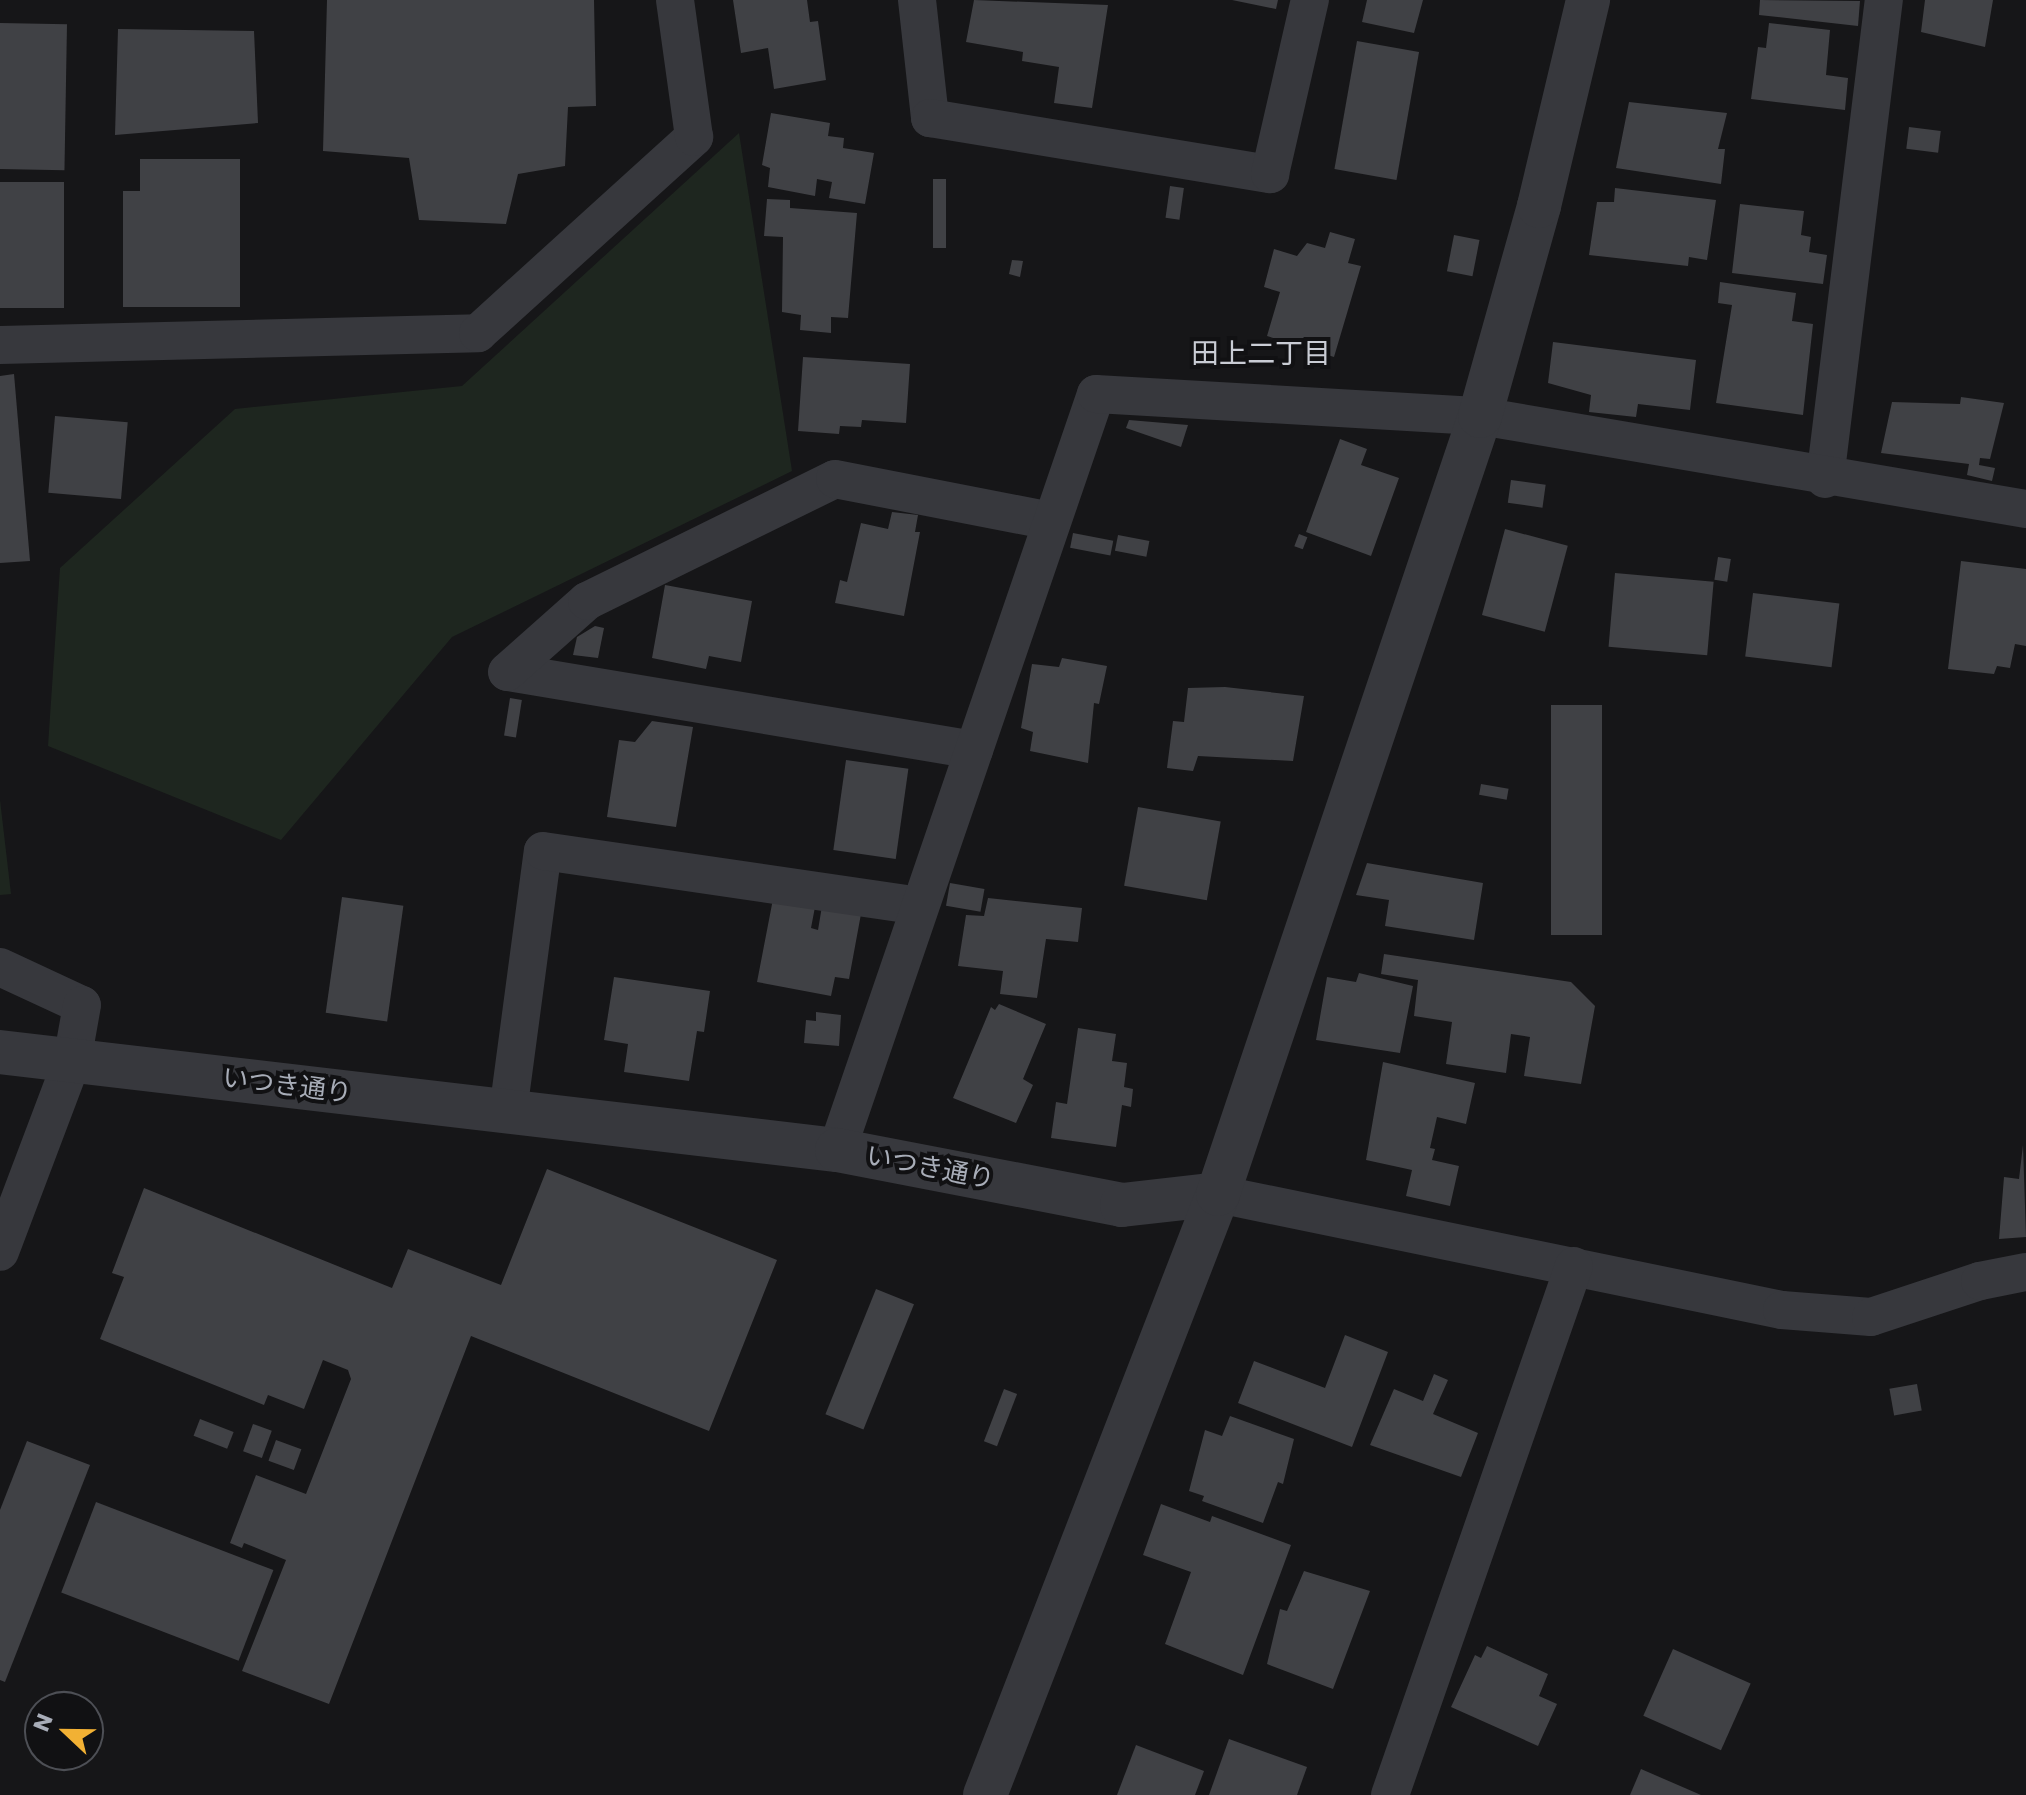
<!DOCTYPE html>
<meta charset="utf-8">
<style>
body{margin:0}
#map{position:relative;width:2026px;height:1795px;overflow:hidden;background:#161618;font-family:Poppins,"Noto Sans JP",sans-serif}
div>[style]{position:absolute}
.green>*{inset:0;background:#1e261f}
.building>*{inset:0;background:#404145;transform-origin:0 0}
.minor>*{height:38px;margin:-19px;padding:0 19px;transform-origin:19px;border-radius:19px;background:#37383d}
.tertiary>*{height:44px;margin:-22px;padding:0 22px;transform-origin:22px;border-radius:22px;background:#37383d}
span{translate:-50% -50%;white-space:nowrap;text-align:center;line-height:1.15;-webkit-text-stroke:8px #111113;paint-order:stroke}
.street-label{font-size:26px;color:#a8adb8}
.neighbourhood-label{font-size:28px;color:#c9ccd4}
.north{position:absolute;left:24px;top:1691px;width:80px;height:80px;box-sizing:border-box;background:#111113;border:2px solid #4d4f55;border-radius:50%;rotate:292deg;font-size:22px;font-weight:700;line-height:32px;text-align:center;color:#a8adb8}
.north::after{content:'';display:block;margin:auto;width:28px;height:36px;background:#f2b134;clip-path:polygon(50% 0,100% 100%,50% 72%,0 100%)}
</style>
<div id="map">
<div class="green">
<i style="clip-path:polygon(739px 133px,792px 471px,452px 637px,281px 840px,48px 746px,60px 568px,235px 409px,462px 386px)"></i>
<i style="clip-path:polygon(0 800px,11px 894px,0 895px)"></i>
</div>
<div class="building">
<i style="clip-path:polygon(327px 0,594px 0,596px 106px,568px 107px,565px 166px,518px 174px,506px 224px,419px 220px,409px 158px,323px 151px)"></i>
<i style="clip-path:polygon(733px 0,807px 0,810px 22px,818px 21px,826px 80px,774px 89px,768px 48px,741px 53px)"></i>
<i style="clip-path:polygon(974px 0,1108px 5px,1092px 108px,1054px 103px,1059px 67px,1022px 61px,1023px 52px,966px 42px)"></i>
<i style="clip-path:polygon(1232px 0,1278px 0,1276px 9px)"></i>
<i style="clip-path:polygon(1367px 0,1423px 0,1414px 33px,1362px 22px)"></i>
<i style="clip-path:polygon(1760px 0,1860px 1px,1858px 26px,1759px 15px)"></i>
<i style="clip-path:polygon(1925px 0,1993px 0,1985px 47px,1921px 32px)"></i>
<i style="left:0;top:23px;width:67px;height:146px;rotate:1deg"></i>
<i style="clip-path:polygon(1769px 23px,1830px 30px,1826px 75px,1848px 78px,1845px 110px,1751px 99px,1758px 47px,1766px 48px)"></i>
<i style="clip-path:polygon(118px 29px,254px 31px,258px 123px,115px 135px)"></i>
<i style="left:1357px;top:41px;width:63px;height:130px;rotate:10deg"></i>
<i style="clip-path:polygon(1629px 102px,1727px 113px,1718px 149px,1725px 149px,1721px 184px,1616px 168px)"></i>
<i style="clip-path:polygon(771px 113px,830px 123px,828px 136px,844px 138px,843px 148px,874px 153px,865px 204px,829px 198px,832px 182px,817px 179px,815px 196px,768px 187px,770px 168px,762px 165px)"></i>
<i style="left:1909px;top:127px;width:32px;height:22px;rotate:7deg"></i>
<i style="clip-path:polygon(140px 159px,240px 159px,240px 307px,123px 307px,123px 191px,140px 191px)"></i>
<i style="left:933px;top:179px;width:13px;height:69px"></i>
<i style="left:0;top:182px;width:64px;height:126px"></i>
<i style="left:1170px;top:186px;width:14px;height:32px;rotate:8deg"></i>
<i style="clip-path:polygon(1615px 188px,1716px 200px,1707px 260px,1689px 257px,1688px 266px,1589px 255px,1597px 202px,1614px 202px)"></i>
<i style="clip-path:polygon(767px 199px,790px 200px,790px 208px,857px 213px,848px 318px,831px 317px,831px 333px,800px 330px,801px 315px,782px 312px,783px 237px,764px 236px)"></i>
<i style="clip-path:polygon(1740px 204px,1804px 211px,1801px 235px,1811px 237px,1809px 252px,1827px 255px,1823px 284px,1732px 273px)"></i>
<i style="clip-path:polygon(1330px 232px,1355px 239px,1348px 263px,1361px 266px,1334px 357px,1267px 336px,1280px 292px,1264px 287px,1274px 249px,1297px 256px,1307px 243px,1325px 248px)"></i>
<i style="left:1454px;top:235px;width:26px;height:37px;rotate:11deg"></i>
<i style="clip-path:polygon(1012px 260px,1023px 261px,1020px 277px,1009px 274px)"></i>
<i style="clip-path:polygon(1720px 282px,1796px 293px,1792px 321px,1813px 324px,1803px 415px,1716px 403px,1732px 305px,1718px 303px)"></i>
<i style="clip-path:polygon(1553px 342px,1696px 360px,1690px 410px,1638px 404px,1636px 417px,1589px 412px,1591px 395px,1548px 383px)"></i>
<i style="clip-path:polygon(803px 357px,910px 364px,906px 423px,862px 420px,861px 427px,840px 426px,839px 434px,798px 431px)"></i>
<i style="clip-path:polygon(14px 374px,30px 561px,0 563px,0 376px)"></i>
<i style="clip-path:polygon(1961px 397px,2004px 403px,1990px 459px,1980px 458px,1979px 465px,1995px 468px,1992px 481px,1967px 475px,1969px 464px,1881px 453px,1892px 402px,1960px 404px)"></i>
<i style="left:55px;top:416px;width:73px;height:77px;rotate:5deg"></i>
<i style="clip-path:polygon(1129px 420px,1188px 425px,1181px 447px,1126px 428px)"></i>
<i style="clip-path:polygon(1340px 439px,1367px 449px,1361px 465px,1399px 478px,1371px 556px,1306px 532px)"></i>
<i style="left:1511px;top:480px;width:35px;height:23px;rotate:8deg"></i>
<i style="clip-path:polygon(892px 512px,918px 515px,915px 532px,920px 532px,904px 616px,835px 603px,840px 580px,847px 582px,861px 523px,888px 529px)"></i>
<i style="left:1505px;top:529px;width:65px;height:89px;rotate:15deg"></i>
<i style="left:1073px;top:533px;width:41px;height:15px;rotate:11deg"></i>
<i style="left:1299px;top:534px;width:9px;height:13px;rotate:21deg"></i>
<i style="left:1118px;top:535px;width:32px;height:16px;rotate:11deg"></i>
<i style="left:1718px;top:557px;width:13px;height:23px;rotate:9deg"></i>
<i style="clip-path:polygon(1961px 561px,2026px 569px,2026px 646px,2015px 644px,2010px 668px,1997px 666px,1994px 674px,1948px 669px)"></i>
<i style="left:1615px;top:573px;width:99px;height:74px;rotate:5deg"></i>
<i style="clip-path:polygon(665px 585px,752px 601px,741px 662px,709px 656px,706px 669px,652px 658px)"></i>
<i style="left:1753px;top:593px;width:87px;height:64px;rotate:7deg"></i>
<i style="clip-path:polygon(595px 626px,604px 628px,598px 658px,573px 655px,577px 637px)"></i>
<i style="clip-path:polygon(1062px 658px,1107px 666px,1099px 704px,1094px 703px,1088px 763px,1030px 751px,1033px 732px,1021px 728px,1032px 664px,1059px 667px)"></i>
<i style="clip-path:polygon(1225px 687px,1304px 696px,1293px 761px,1198px 756px,1193px 771px,1167px 768px,1173px 721px,1184px 722px,1188px 688px)"></i>
<i style="left:510px;top:698px;width:12px;height:38px;rotate:9deg"></i>
<i style="left:1551px;top:705px;width:51px;height:230px"></i>
<i style="clip-path:polygon(652px 721px,693px 727px,676px 827px,607px 817px,619px 740px,635px 742px)"></i>
<i style="left:846px;top:760px;width:63px;height:91px;rotate:8deg"></i>
<i style="left:1481px;top:784px;width:28px;height:11px;rotate:10deg"></i>
<i style="left:1138px;top:807px;width:84px;height:80px;rotate:10deg"></i>
<i style="clip-path:polygon(1367px 863px,1483px 883px,1474px 940px,1385px 926px,1389px 900px,1356px 895px)"></i>
<i style="left:950px;top:883px;width:35px;height:23px;rotate:10deg"></i>
<i style="left:342px;top:897px;width:62px;height:117px;rotate:8deg"></i>
<i style="clip-path:polygon(988px 898px,1082px 908px,1078px 942px,1046px 939px,1037px 998px,1000px 994px,1003px 971px,958px 966px,966px 915px,984px 916px)"></i>
<i style="clip-path:polygon(773px 899px,815px 907px,811px 928px,818px 930px,822px 906px,861px 914px,849px 979px,835px 977px,831px 996px,757px 982px)"></i>
<i style="clip-path:polygon(1384px 954px,1571px 982px,1595px 1006px,1581px 1084px,1524px 1076px,1530px 1037px,1511px 1034px,1506px 1073px,1446px 1064px,1452px 1022px,1414px 1016px,1418px 980px,1381px 974px)"></i>
<i style="clip-path:polygon(1359px 973px,1413px 986px,1400px 1053px,1316px 1040px,1327px 977px,1356px 982px)"></i>
<i style="clip-path:polygon(614px 977px,710px 991px,704px 1032px,697px 1031px,689px 1081px,624px 1072px,628px 1044px,604px 1040px)"></i>
<i style="clip-path:polygon(999px 1004px,1046px 1024px,1023px 1079px,1033px 1085px,1016px 1123px,953px 1098px,991px 1007px,995px 1010px)"></i>
<i style="clip-path:polygon(816px 1012px,841px 1015px,839px 1046px,804px 1043px,806px 1020px,816px 1021px)"></i>
<i style="clip-path:polygon(1078px 1028px,1116px 1034px,1112px 1061px,1127px 1063px,1124px 1087px,1133px 1089px,1131px 1107px,1122px 1105px,1116px 1147px,1051px 1138px,1056px 1102px,1067px 1104px)"></i>
<i style="clip-path:polygon(1383px 1062px,1475px 1083px,1466px 1124px,1437px 1117px,1430px 1148px,1435px 1149px,1432px 1160px,1459px 1166px,1450px 1206px,1406px 1196px,1412px 1170px,1366px 1160px)"></i>
<i style="clip-path:polygon(2023px 1145px,2026px 1237px,1999px 1239px,2004px 1177px,2019px 1179px)"></i>
<i style="clip-path:polygon(547px 1169px,777px 1260px,709px 1431px,471px 1336px,329px 1704px,242px 1671px,286px 1560px,244px 1543px,242px 1548px,230px 1543px,256px 1475px,306px 1494px,351px 1379px,348px 1370px,323px 1360px,304px 1409px,268px 1395px,264px 1405px,100px 1339px,124px 1277px,112px 1273px,144px 1188px,392px 1288px,408px 1249px,501px 1285px)"></i>
<i style="left:876px;top:1289px;width:41px;height:135px;rotate:22deg"></i>
<i style="clip-path:polygon(1345px 1335px,1388px 1352px,1352px 1447px,1238px 1403px,1254px 1361px,1325px 1388px)"></i>
<i style="clip-path:polygon(1434px 1374px,1448px 1380px,1433px 1414px,1478px 1433px,1461px 1477px,1370px 1445px,1394px 1389px,1423px 1401px)"></i>
<i style="left:1917px;top:1384px;width:27px;height:28px;rotate:80deg"></i>
<i style="left:1004px;top:1389px;width:14px;height:56px;rotate:21deg"></i>
<i style="clip-path:polygon(1230px 1416px,1294px 1439px,1283px 1484px,1278px 1482px,1263px 1523px,1202px 1501px,1204px 1496px,1189px 1491px,1205px 1430px,1222px 1436px)"></i>
<i style="left:200px;top:1419px;width:36px;height:18px;rotate:21deg"></i>
<i style="left:253px;top:1424px;width:20px;height:29px;rotate:20deg"></i>
<i style="left:276px;top:1440px;width:27px;height:22px;rotate:20deg"></i>
<i style="clip-path:polygon(27px 1441px,90px 1465px,5px 1682px,0 1680px,0 1510px)"></i>
<i style="left:96px;top:1502px;width:190px;height:97px;rotate:21deg"></i>
<i style="clip-path:polygon(1161px 1504px,1210px 1522px,1212px 1516px,1291px 1545px,1243px 1675px,1165px 1644px,1191px 1572px,1143px 1555px)"></i>
<i style="clip-path:polygon(1304px 1571px,1370px 1591px,1333px 1689px,1267px 1664px,1280px 1609px,1287px 1611px)"></i>
<i style="clip-path:polygon(1487px 1646px,1548px 1674px,1539px 1696px,1557px 1704px,1538px 1746px,1451px 1707px,1475px 1655px,1481px 1658px)"></i>
<i style="left:1673px;top:1649px;width:85px;height:73px;rotate:24deg"></i>
<i style="clip-path:polygon(1229px 1739px,1307px 1767px,1297px 1795px,1209px 1795px)"></i>
<i style="clip-path:polygon(1136px 1745px,1204px 1771px,1195px 1795px,1117px 1795px)"></i>
<i style="clip-path:polygon(1641px 1769px,1701px 1795px,1630px 1795px)"></i>
</div>
<div class="minor">
<i style="left:917px;top:0;width:119px;rotate:83.7deg"></i>
<i style="left:930px;top:118px;width:345px;rotate:9.4deg"></i>
<i style="left:1270px;top:174px;width:179px;rotate:-77.1deg"></i>
<i style="left:0;top:345px;width:478px;rotate:-1.4deg"></i>
<i style="left:478px;top:333px;width:292px;rotate:-42.2deg"></i>
<i style="left:694px;top:137px;width:138px;rotate:-97.9deg"></i>
<i style="left:1825px;top:479px;width:483px;rotate:-83deg"></i>
<i style="left:974px;top:750px;width:473px;rotate:-170.5deg"></i>
<i style="left:507px;top:672px;width:107px;rotate:-41.6deg"></i>
<i style="left:587px;top:601px;width:276px;rotate:-26.2deg"></i>
<i style="left:835px;top:479px;width:221px;rotate:11deg"></i>
<i style="left:0;top:967px;width:90px;rotate:24.9deg"></i>
<i style="left:82px;top:1005px;width:57px;rotate:100.1deg"></i>
<i style="left:72px;top:1061px;width:204px;rotate:110.7deg"></i>
<i style="left:508px;top:1112px;width:263px;rotate:-82.4deg"></i>
<i style="left:543px;top:851px;width:381px;rotate:8.3deg"></i>
<i style="left:837px;top:1150px;width:799px;rotate:-71.09deg"></i>
<i style="left:1096px;top:394px;width:385px;rotate:3.3deg"></i>
<i style="left:1480px;top:416px;width:554px;rotate:9.67deg"></i>
<i style="left:1218px;top:1194px;width:576px;rotate:11.62deg"></i>
<i style="left:1782px;top:1310px;width:89px;rotate:4.5deg"></i>
<i style="left:1871px;top:1317px;width:115px;rotate:-18.3deg"></i>
<i style="left:1980px;top:1281px;width:47px;rotate:-11.1deg"></i>
<i style="left:1390px;top:1795px;width:560px;rotate:-70.82deg"></i>
</div>
<div class="tertiary">
<i style="left:0;top:1052px;width:843px;rotate:6.68deg"></i>
<i style="left:837px;top:1150px;width:290px;rotate:10.9deg"></i>
<i style="left:1122px;top:1205px;width:97px;rotate:-6.5deg"></i>
<i style="left:985px;top:1795px;width:645px;rotate:-68.81deg"></i>
<i style="left:1218px;top:1194px;width:821px;rotate:-71.39deg"></i>
<i style="left:1480px;top:416px;width:218px;rotate:-74.3deg"></i>
<i style="left:1539px;top:206px;width:212px;rotate:-76.6deg"></i>
</div>
<div class="street-label">
<span style="left:287px;top:1086px;rotate:7deg">いつき通り</span>
<span style="left:930px;top:1168px;rotate:11deg">いつき通り</span>
</div>
<div class="neighbourhood-label">
<span style="left:1261px;top:354px">田上二丁目</span>
</div>
<div class="north">N</div>
</div>
